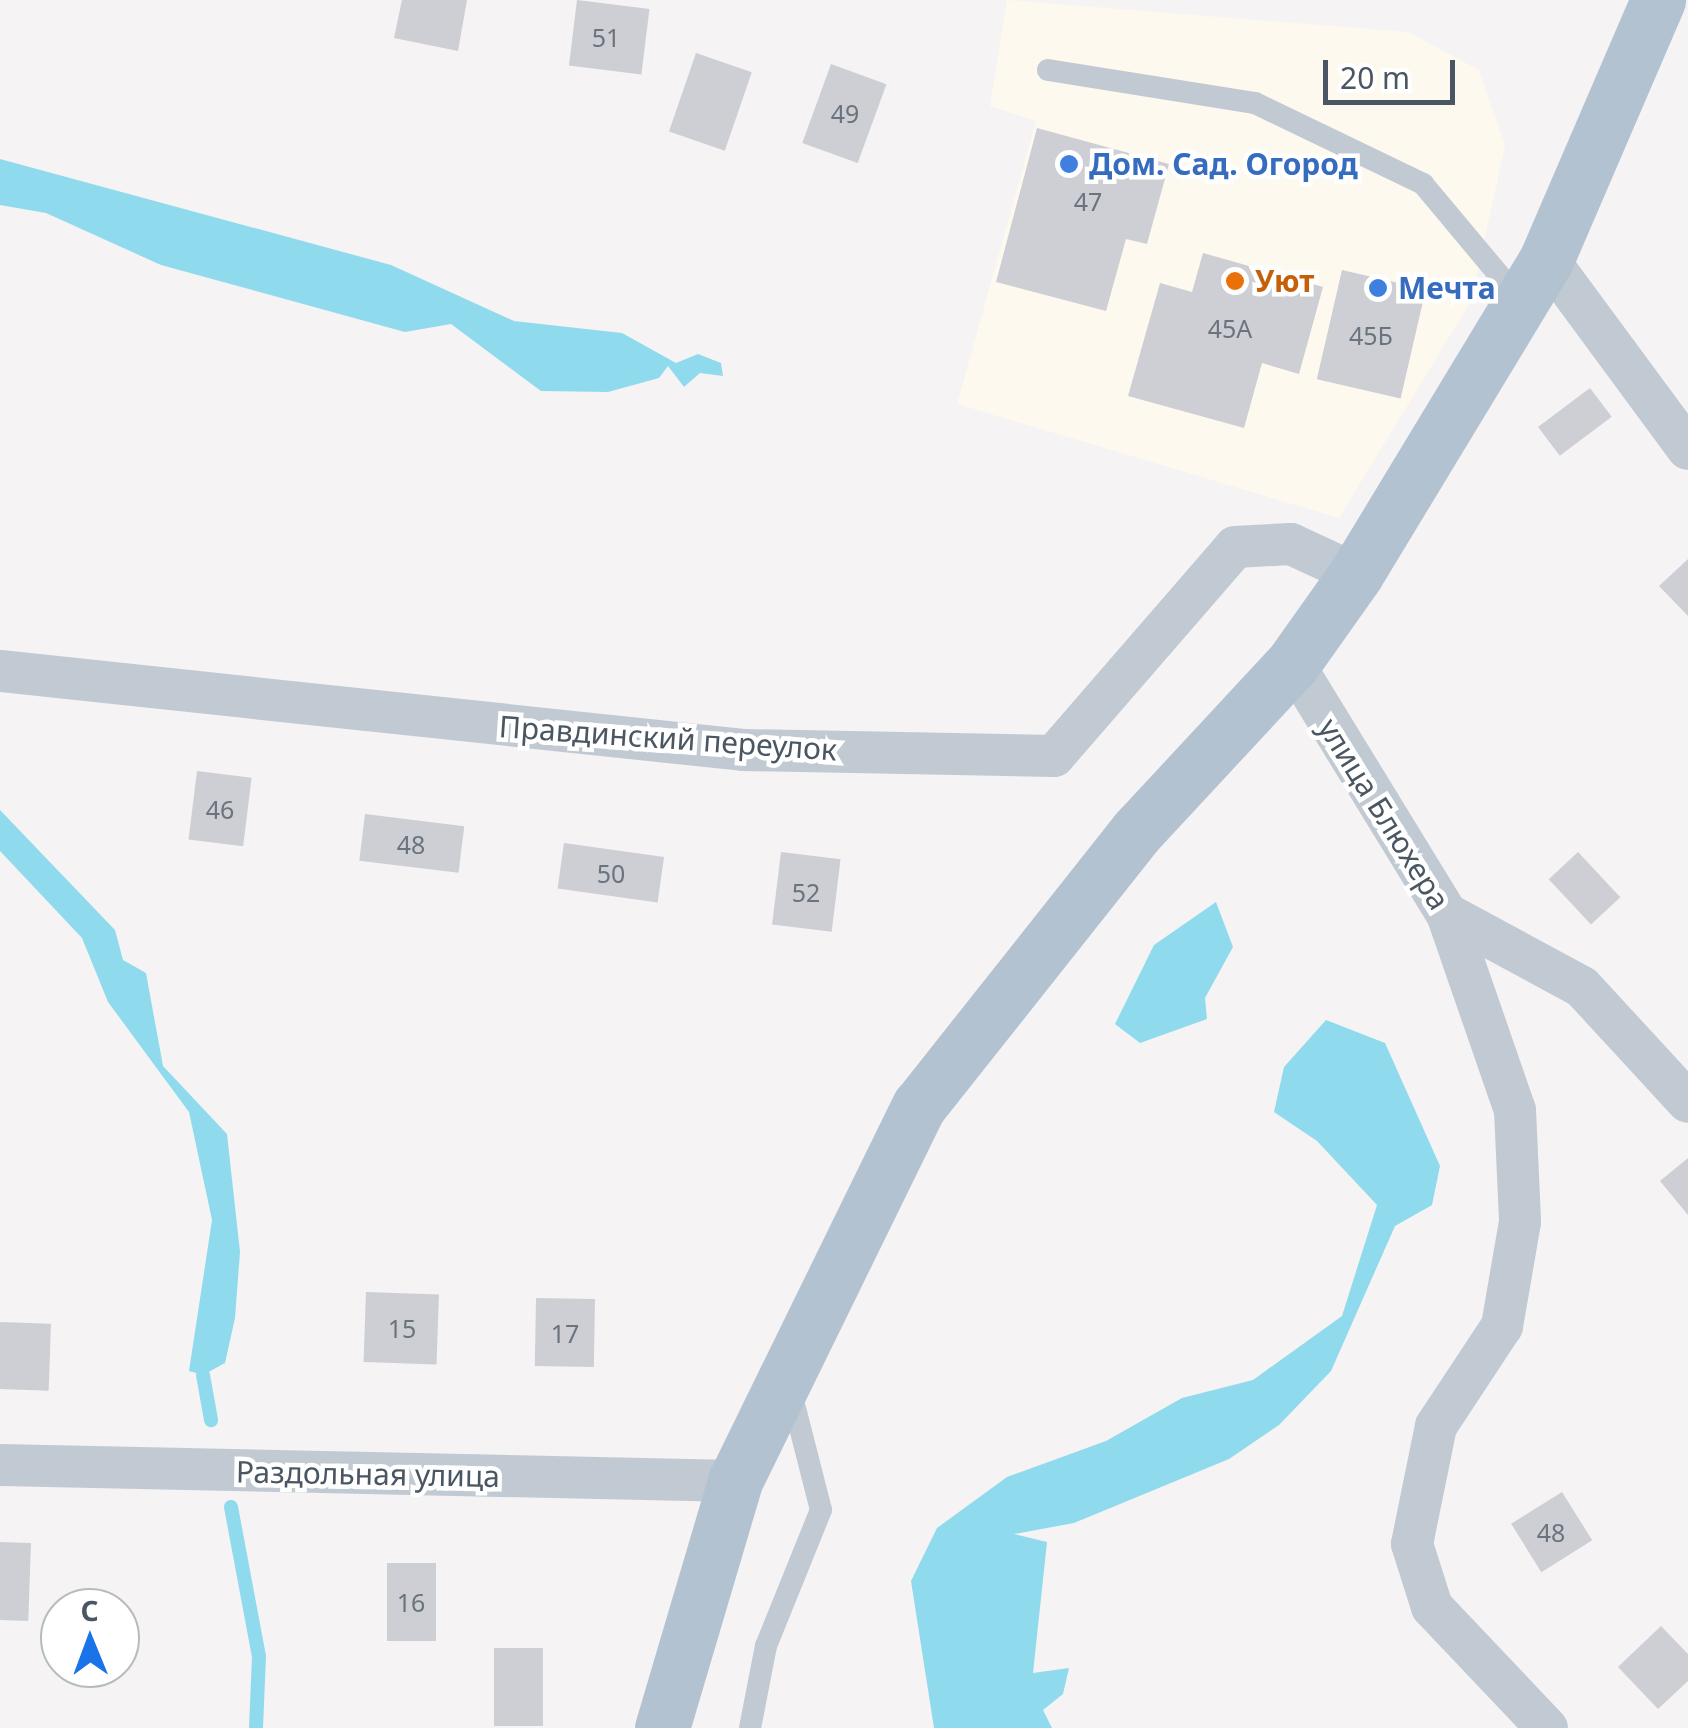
<!DOCTYPE html>
<meta charset="utf-8">
<style>
body{margin:0}
#map{position:relative;width:1688px;height:1728px;overflow:hidden;background:#f5f3f3;font-family:"Noto Sans",sans-serif}
div>[style]{position:absolute}
.commercial>*{inset:0;background:#fdf9ef}
.water>*{inset:0;background:#90daee}
.stream>*{height:14px;margin:-7px;padding:0 7px;transform-origin:7px;border-radius:7px;background:#90daee}
.building>*{inset:0;background:#cdcfd5;transform-origin:0 0}
.lane>*{height:22px;margin:-11px;padding:0 11px;transform-origin:11px;border-radius:11px;background:#c1cad2}
.street>*{height:42px;margin:-21px;padding:0 21px;transform-origin:21px;border-radius:21px;background:#c1cad2}
.primary>*{height:55px;margin:-27.5px;padding:0 27.5px;transform-origin:27.5px;border-radius:27.5px;background:#b3c2d1}
.dots>*{width:28px;height:28px;translate:-50% -50%;box-sizing:border-box;border:5px solid #fff;border-radius:50%}
span{translate:-50% -50%;white-space:nowrap;text-align:center;line-height:1.15;-webkit-text-stroke:9px #fff;paint-order:stroke}
.number-label{font-size:25px;color:#6b747e}
.number-label span{-webkit-text-stroke-width:0}
.shop-label{font-size:30px;color:#366cbe;font-weight:700}
.left{translate:0 -50%;text-align:left}
.food-label{font-size:30px;color:#c56008;font-weight:700}
.street-label{font-size:30px;color:#4a5661}
.north{position:absolute;left:40px;top:1588px;width:100px;height:100px;box-sizing:border-box;background:#fff;border:2px solid #b7bbc0;border-radius:50%;rotate:359deg;font-size:28px;font-weight:700;line-height:40px;text-align:center;color:#4a5661}
.north::after{content:'';display:block;margin:auto;width:35px;height:45px;background:#1a73e8;clip-path:polygon(50% 0,100% 100%,50% 72%,0 100%)}
.scale{position:absolute;left:1323px;top:60px;width:132px;height:45px;box-sizing:border-box;border:5px solid #4a5661;border-top:0;padding-left:12px;font-size:30px;line-height:35px;white-space:nowrap;color:#4a5661;-webkit-text-stroke:8px #fff;paint-order:stroke}
</style>
<div id="map">
<div class="commercial">
<i style="clip-path:polygon(1007px 0,1408px 32px,1479px 70px,1505px 146px,1471px 301px,1339px 518px,957px 404px,1036px 121px,990px 106px)"></i>
</div>
<div class="water">
<i style="clip-path:polygon(0 159px,391px 265px,514px 321px,622px 333px,676px 363px,698px 354px,721px 363px,723px 376px,700px 373px,684px 387px,668px 366px,659px 378px,608px 392px,541px 391px,451px 324px,405px 332px,161px 265px,46px 213px,0 205px)"></i>
<i style="clip-path:polygon(0 810px,115px 930px,123px 960px,146px 973px,163px 1066px,227px 1134px,240px 1252px,235px 1318px,225px 1363px,203px 1375px,189px 1371px,212px 1220px,189px 1112px,108px 1002px,82px 938px,0 851px)"></i>
<i style="clip-path:polygon(1216px 902px,1233px 947px,1205px 998px,1207px 1019px,1140px 1043px,1115px 1024px,1154px 945px)"></i>
<i style="clip-path:polygon(1326px 1020px,1385px 1043px,1440px 1166px,1432px 1205px,1395px 1226px,1331px 1371px,1279px 1425px,1229px 1459px,1074px 1523px,1014px 1534px,1047px 1542px,1033px 1673px,1069px 1668px,1063px 1694px,1043px 1710px,1052px 1728px,934px 1728px,911px 1581px,937px 1528px,1007px 1477px,1106px 1441px,1182px 1398px,1253px 1380px,1342px 1316px,1377px 1205px,1317px 1141px,1274px 1112px,1284px 1067px)"></i>
</div>
<div class="stream">
<i style="left:203px;top:1375px;width:46px;rotate:79.9deg"></i>
<i style="left:231px;top:1507px;width:152px;rotate:79.4deg"></i>
<i style="left:259px;top:1656px;width:72px;rotate:92.4deg"></i>
</div>
<div class="building">
<i style="clip-path:polygon(402px 0,467px 0,458px 51px,394px 38px)"></i>
<i style="left:577px;top:0;width:73px;height:66px;rotate:7deg"></i>
<i style="left:696px;top:53px;width:59px;height:83px;rotate:19deg"></i>
<i style="left:831px;top:64px;width:59px;height:84px;rotate:20deg"></i>
<i style="clip-path:polygon(1037px 128px,1169px 164px,1147px 244px,1126px 239px,1106px 311px,996px 282px)"></i>
<i style="clip-path:polygon(1203px 253px,1323px 287px,1299px 374px,1262px 363px,1244px 428px,1128px 396px,1160px 283px,1192px 292px)"></i>
<i style="left:1342px;top:270px;width:86px;height:112px;rotate:13deg"></i>
<i style="left:1590px;top:388px;width:36px;height:65px;rotate:53deg"></i>
<i style="clip-path:polygon(1688px 559px,1688px 616px,1659px 586px)"></i>
<i style="left:197px;top:771px;width:55px;height:69px;rotate:7deg"></i>
<i style="left:365px;top:814px;width:100px;height:47px;rotate:7deg"></i>
<i style="left:564px;top:843px;width:101px;height:46px;rotate:8deg"></i>
<i style="left:781px;top:852px;width:60px;height:73px;rotate:7deg"></i>
<i style="left:1578px;top:852px;width:62px;height:40px;rotate:47deg"></i>
<i style="clip-path:polygon(1688px 1158px,1688px 1215px,1660px 1181px)"></i>
<i style="left:366px;top:1292px;width:73px;height:70px;rotate:2deg"></i>
<i style="left:536px;top:1298px;width:59px;height:68px;rotate:1deg"></i>
<i style="left:0;top:1322px;width:51px;height:67px;rotate:2deg"></i>
<i style="left:1562px;top:1492px;width:57px;height:60px;rotate:58deg"></i>
<i style="left:0;top:1542px;width:31px;height:78px;rotate:2deg"></i>
<i style="left:387px;top:1563px;width:49px;height:78px"></i>
<i style="clip-path:polygon(1661px 1626px,1688px 1654px,1688px 1681px,1658px 1709px,1618px 1667px)"></i>
<i style="left:543px;top:1648px;width:78px;height:49px;rotate:90deg"></i>
</div>
<div class="lane">
<i style="left:1048px;top:70px;width:210px;rotate:9.1deg"></i>
<i style="left:1255px;top:103px;width:187px;rotate:25.7deg"></i>
<i style="left:1423px;top:184px;width:150px;rotate:50.1deg"></i>
<i style="left:750px;top:1728px;width:84px;rotate:-79deg"></i>
<i style="left:766px;top:1646px;width:147px;rotate:-68deg"></i>
<i style="left:821px;top:1510px;width:126px;rotate:-104.3deg"></i>
</div>
<div class="street">
<i style="left:1547px;top:258px;width:237px;rotate:53.6deg"></i>
<i style="left:1293px;top:663px;width:294px;rotate:58.5deg"></i>
<i style="left:1447px;top:914px;width:207px;rotate:70.9deg"></i>
<i style="left:1515px;top:1110px;width:112px;rotate:87.4deg"></i>
<i style="left:1520px;top:1222px;width:106px;rotate:99.8deg"></i>
<i style="left:1502px;top:1326px;width:120px;rotate:123.4deg"></i>
<i style="left:1436px;top:1426px;width:120px;rotate:101.5deg"></i>
<i style="left:1412px;top:1544px;width:66px;rotate:72.4deg"></i>
<i style="left:1432px;top:1607px;width:167px;rotate:46.5deg"></i>
<i style="left:0;top:671px;width:747px;rotate:6.07deg"></i>
<i style="left:743px;top:750px;width:311px;rotate:1.1deg"></i>
<i style="left:1054px;top:756px;width:276px;rotate:-49.1deg"></i>
<i style="left:1235px;top:547px;width:56px;rotate:-3.1deg"></i>
<i style="left:1291px;top:544px;width:72px;rotate:24.8deg"></i>
<i style="left:1447px;top:914px;width:153px;rotate:28.4deg"></i>
<i style="left:1582px;top:987px;width:156px;rotate:47.3deg"></i>
<i style="left:0;top:1465px;width:735px;rotate:1.25deg"></i>
</div>
<div class="primary">
<i style="left:662px;top:1728px;width:258px;rotate:-73.5deg"></i>
<i style="left:735px;top:1481px;width:418px;rotate:-63.9deg"></i>
<i style="left:919px;top:1106px;width:351px;rotate:-51.6deg"></i>
<i style="left:1137px;top:831px;width:229px;rotate:-47.1deg"></i>
<i style="left:1293px;top:663px;width:109px;rotate:-54.7deg"></i>
<i style="left:1356px;top:574px;width:369px;rotate:-58.8deg"></i>
<i style="left:1547px;top:258px;width:281px;rotate:-66.7deg"></i>
</div>
<div class="dots">
<i style="left:1069px;top:164px;background:#3f7fe0"></i>
<i style="left:1235px;top:281px;background:#e8710a"></i>
<i style="left:1378px;top:288px;background:#3f7fe0"></i>
</div>
<div class="number-label">
<span style="left:606px;top:37px">51</span>
<span style="left:845px;top:113px">49</span>
<span style="left:1088px;top:201px">47</span>
<span style="left:1230px;top:328px">45А</span>
<span style="left:1371px;top:335px">45Б</span>
<span style="left:220px;top:809px">46</span>
<span style="left:411px;top:844px">48</span>
<span style="left:611px;top:873px">50</span>
<span style="left:806px;top:892px">52</span>
<span style="left:402px;top:1328px">15</span>
<span style="left:565px;top:1333px">17</span>
<span style="left:1551px;top:1532px">48</span>
<span style="left:411px;top:1602px">16</span>
</div>
<div class="shop-label">
<span class="left" style="left:1089px;top:164px">Дом. Сад. Огород</span>
<span class="left" style="left:1398px;top:288px">Мечта</span>
</div>
<div class="food-label">
<span class="left" style="left:1255px;top:281px">Уют</span>
</div>
<div class="street-label">
<span style="left:668px;top:738px;rotate:4deg">Правдинский переулок</span>
<span style="left:1384px;top:814px;rotate:58deg">улица Блюхера</span>
<span style="left:368px;top:1474px;rotate:1deg">Раздольная улица</span>
</div>
<div class="north">С</div>
<div class="scale">20 m</div>
</div>
